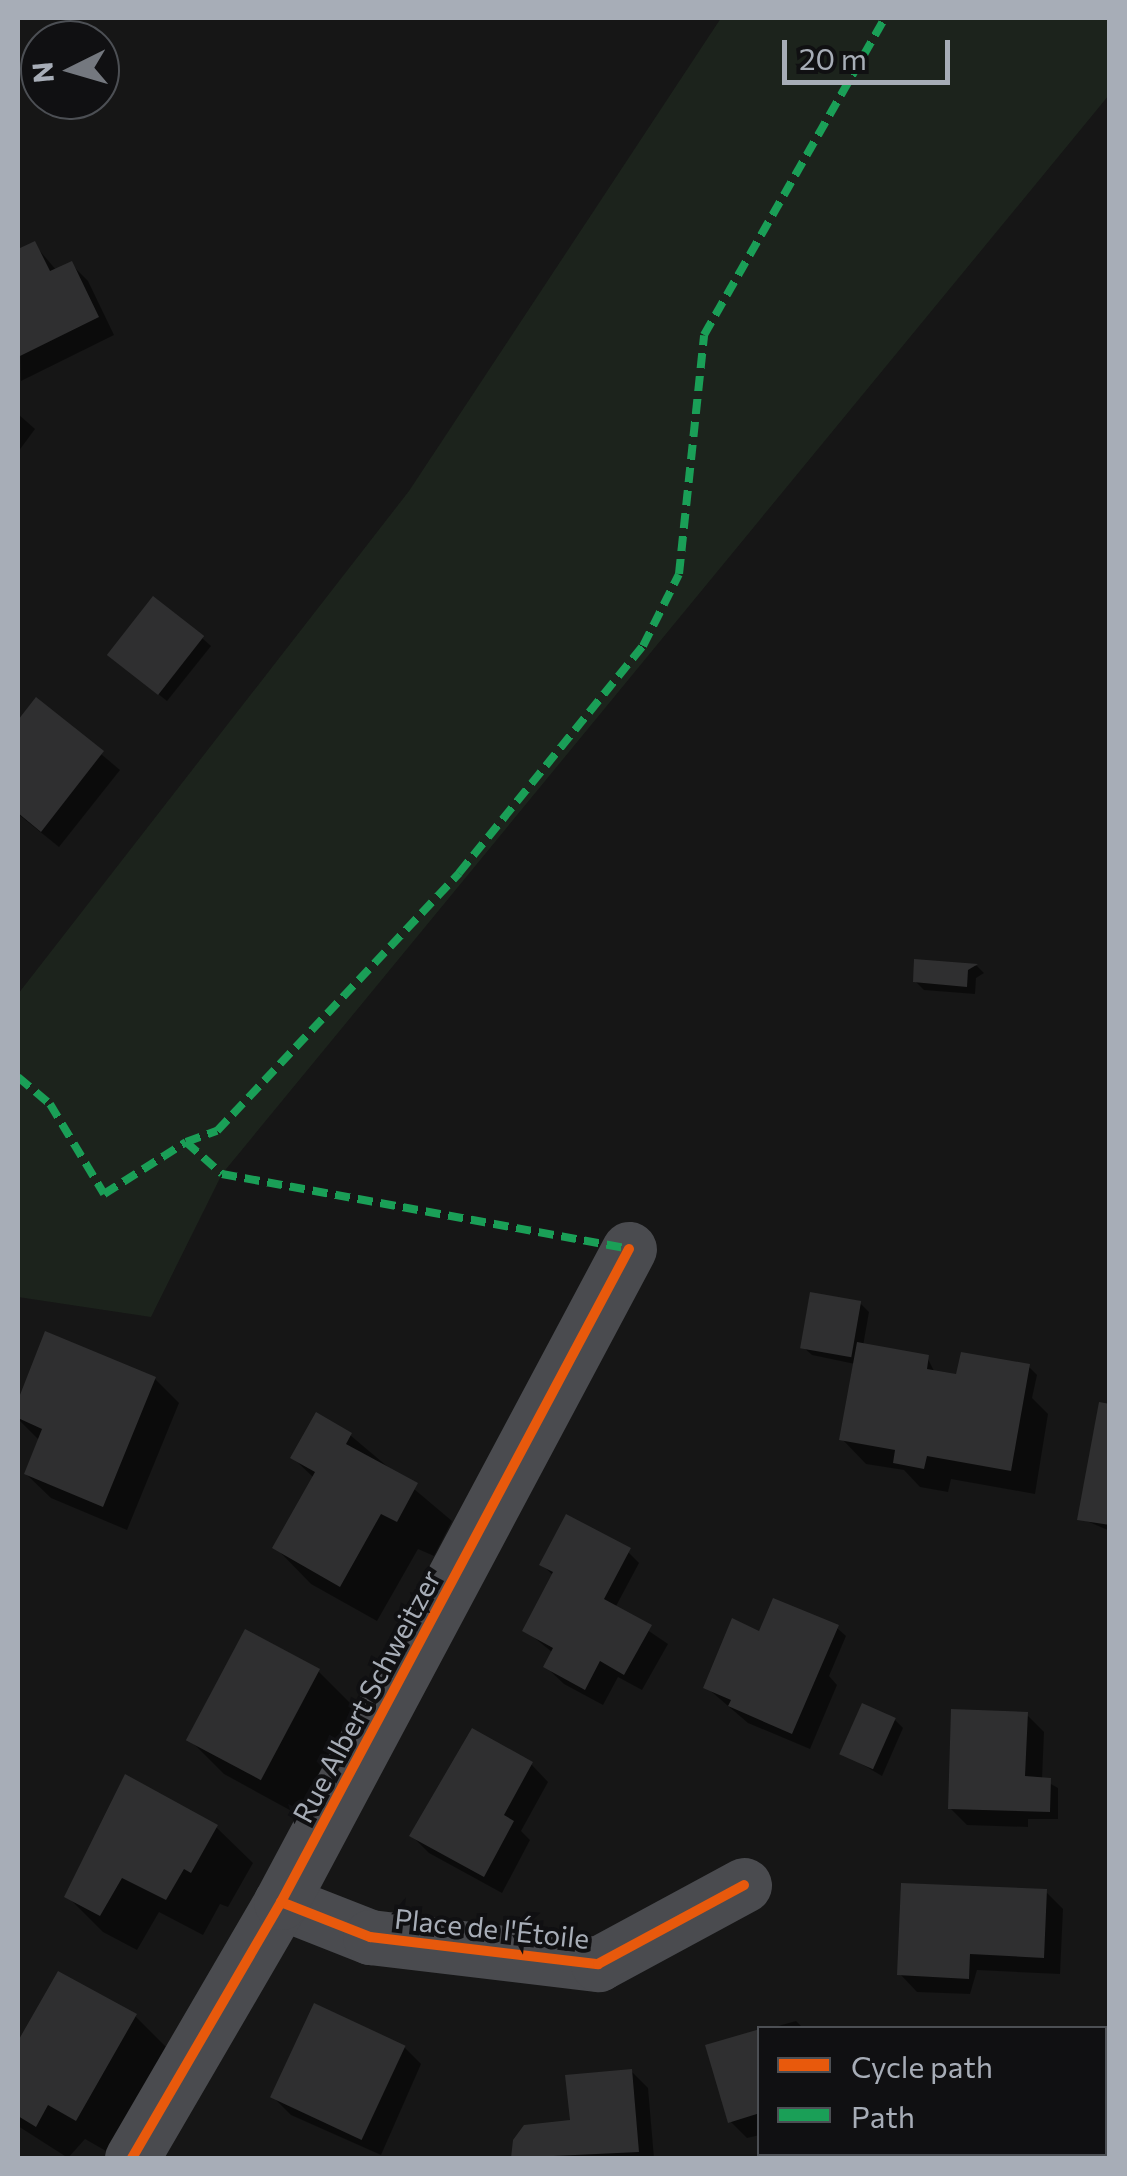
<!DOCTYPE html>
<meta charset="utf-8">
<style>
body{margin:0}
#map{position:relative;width:1127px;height:2176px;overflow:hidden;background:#161616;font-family:Commissioner,sans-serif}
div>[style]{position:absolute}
.green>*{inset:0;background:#1c231c}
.shadow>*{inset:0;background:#0007}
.building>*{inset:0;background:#2f2f30;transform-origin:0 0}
.minor>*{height:55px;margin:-27.5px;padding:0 27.5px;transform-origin:27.5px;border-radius:27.5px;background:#4a4b4f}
.quiet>*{height:8px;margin-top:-4px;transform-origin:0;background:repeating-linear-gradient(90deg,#1a9f57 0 15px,transparent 0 23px)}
.cycleway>*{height:10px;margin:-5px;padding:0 5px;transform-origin:5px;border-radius:5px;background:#e8590c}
span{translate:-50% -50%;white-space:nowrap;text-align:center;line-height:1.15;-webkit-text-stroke:8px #101012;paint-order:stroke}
.street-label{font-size:28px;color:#a7adb7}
.frame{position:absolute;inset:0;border:20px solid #a7adb7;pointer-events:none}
.legend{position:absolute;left:757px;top:2026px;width:350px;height:130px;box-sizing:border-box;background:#101012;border:2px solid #4c4f54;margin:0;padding:12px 18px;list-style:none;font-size:30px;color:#a7adb7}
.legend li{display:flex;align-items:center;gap:20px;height:50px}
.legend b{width:50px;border:2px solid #4c4f54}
.north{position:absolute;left:20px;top:20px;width:100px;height:100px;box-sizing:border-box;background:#101012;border:2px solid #4c4f54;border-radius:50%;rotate:265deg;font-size:28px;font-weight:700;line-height:40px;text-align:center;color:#a7adb7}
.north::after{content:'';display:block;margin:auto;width:35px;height:45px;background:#74787f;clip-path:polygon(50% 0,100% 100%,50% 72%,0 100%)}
.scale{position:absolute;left:782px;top:40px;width:168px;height:45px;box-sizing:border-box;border:5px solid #a7adb7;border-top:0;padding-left:12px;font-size:30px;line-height:35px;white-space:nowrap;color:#a7adb7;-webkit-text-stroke:8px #101012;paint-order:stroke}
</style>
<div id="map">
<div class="green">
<i style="clip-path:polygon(721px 18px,1109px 18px,1109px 95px,222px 1174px,151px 1317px,18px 1297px,18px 994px,409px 491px)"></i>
</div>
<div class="shadow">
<i style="clip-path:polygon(34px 244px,57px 271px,71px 264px,88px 281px,114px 335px,21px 381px,18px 252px)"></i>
<i style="clip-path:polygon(18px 414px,35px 429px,18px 452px)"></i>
<i style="clip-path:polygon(202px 638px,211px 646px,167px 701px,119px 663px)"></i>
<i style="clip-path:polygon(37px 700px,120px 770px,59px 847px,18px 814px,18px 724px)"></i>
<i style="clip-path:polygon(917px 962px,977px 966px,984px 973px,976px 978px,975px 994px,924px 990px,915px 981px)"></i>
<i style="clip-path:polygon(860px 1303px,869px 1312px,863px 1346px,927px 1357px,935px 1373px,964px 1378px,1029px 1367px,1037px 1375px,1032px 1398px,1048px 1414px,1035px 1494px,951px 1479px,948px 1492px,920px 1487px,904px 1470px,866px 1464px,842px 1439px,855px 1364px,812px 1355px,803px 1347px)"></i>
<i style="clip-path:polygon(47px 1334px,155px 1379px,179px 1403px,127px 1530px,51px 1498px,26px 1474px,40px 1441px,18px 1419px,18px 1406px)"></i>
<i style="clip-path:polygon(1110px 1406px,1110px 1531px,1082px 1519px)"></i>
<i style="clip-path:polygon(350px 1435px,452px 1521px,434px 1556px,418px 1549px,377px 1621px,311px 1584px,275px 1547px,314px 1478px,293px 1458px)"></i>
<i style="clip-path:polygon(622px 1546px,639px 1563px,615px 1608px,668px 1644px,642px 1690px,618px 1677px,603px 1705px,564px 1684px,546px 1667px,553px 1653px,525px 1630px,554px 1576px,542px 1565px)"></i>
<i style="clip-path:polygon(837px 1628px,846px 1636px,829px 1676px,837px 1685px,810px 1749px,748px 1723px,706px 1687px,758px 1633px)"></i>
<i style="clip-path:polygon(318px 1671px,354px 1707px,297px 1814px,224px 1774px,188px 1738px)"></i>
<i style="clip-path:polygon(1027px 1715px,1044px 1732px,1042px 1779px,1058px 1788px,1058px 1819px,1028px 1819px,1028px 1827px,967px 1825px,950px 1808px)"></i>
<i style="clip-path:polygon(895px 1720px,903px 1728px,882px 1776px,843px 1753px)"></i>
<i style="clip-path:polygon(531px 1764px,548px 1782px,521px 1831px,530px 1840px,502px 1893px,429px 1853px,412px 1836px)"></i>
<i style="clip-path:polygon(216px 1827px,253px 1863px,228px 1907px,220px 1904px,203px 1935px,159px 1912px,137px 1950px,103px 1932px,67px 1896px)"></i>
<i style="clip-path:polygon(1046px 1892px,1063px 1909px,1060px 1974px,977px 1970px,970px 1994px,917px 1992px,900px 1974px)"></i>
<i style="clip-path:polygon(59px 1974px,135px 2016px,171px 2052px,113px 2155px,85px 2139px,68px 2158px,18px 2126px,18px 2046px)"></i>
<i style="clip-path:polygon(796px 2021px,803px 2028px,771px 2028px)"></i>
<i style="clip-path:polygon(760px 2032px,760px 2135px,747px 2138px,730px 2121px)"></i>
<i style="clip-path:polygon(404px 2047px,421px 2064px,381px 2155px,291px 2115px,274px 2098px)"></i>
<i style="clip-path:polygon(631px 2071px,648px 2088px,654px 2158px,514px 2158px,515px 2141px,573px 2122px)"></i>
<i style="clip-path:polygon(939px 2154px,1013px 2154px,1039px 2158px,938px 2158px)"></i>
</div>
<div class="building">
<i style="clip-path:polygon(35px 241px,50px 271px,72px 261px,99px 317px,18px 357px,18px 249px)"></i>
<i style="left:153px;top:596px;width:65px;height:75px;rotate:38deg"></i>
<i style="clip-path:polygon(36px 697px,104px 751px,41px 832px,18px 813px,18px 720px)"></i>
<i style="clip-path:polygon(914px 959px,978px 964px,968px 970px,967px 987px,913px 982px)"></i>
<i style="left:810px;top:1292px;width:52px;height:57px;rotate:10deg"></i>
<i style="clip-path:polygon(45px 1331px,156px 1377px,103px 1507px,24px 1474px,42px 1429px,18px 1418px,18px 1400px)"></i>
<i style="clip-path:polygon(857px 1342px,929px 1355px,927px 1369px,956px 1374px,961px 1352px,1030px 1364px,1011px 1471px,927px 1456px,924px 1469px,893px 1463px,895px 1450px,839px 1440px)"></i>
<i style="clip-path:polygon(1099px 1402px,1110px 1404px,1110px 1525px,1077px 1520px)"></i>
<i style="clip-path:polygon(316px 1412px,352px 1433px,346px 1444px,418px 1483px,397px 1522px,381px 1514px,340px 1587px,272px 1548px,315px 1472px,290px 1458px)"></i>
<i style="clip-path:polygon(566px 1514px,631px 1548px,604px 1599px,652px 1625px,624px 1675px,600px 1661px,585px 1690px,543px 1667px,553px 1648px,522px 1631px,553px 1572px,539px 1565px)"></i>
<i style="clip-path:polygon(773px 1598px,839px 1625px,792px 1734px,728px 1706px,731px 1700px,703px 1688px,732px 1618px,759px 1631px)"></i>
<i style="left:245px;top:1629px;width:85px;height:126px;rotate:28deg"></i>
<i style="left:862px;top:1703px;width:37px;height:56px;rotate:24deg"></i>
<i style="clip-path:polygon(951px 1709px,1028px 1712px,1025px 1776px,1051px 1778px,1050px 1812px,948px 1809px)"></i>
<i style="clip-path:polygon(472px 1728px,533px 1762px,504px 1815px,514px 1821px,484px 1877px,409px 1836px)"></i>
<i style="clip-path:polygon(125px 1774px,218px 1825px,191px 1873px,184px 1869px,166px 1900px,122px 1878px,100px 1916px,64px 1897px)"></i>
<i style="clip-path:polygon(901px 1883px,1047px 1889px,1044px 1958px,970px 1954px,969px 1979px,897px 1975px)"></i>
<i style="clip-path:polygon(58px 1971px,137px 2014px,76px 2121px,48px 2105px,36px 2127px,18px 2116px,18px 2041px)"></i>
<i style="left:314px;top:2003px;width:101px;height:104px;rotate:25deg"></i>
<i style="clip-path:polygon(760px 2029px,760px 2113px,728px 2123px,705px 2045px)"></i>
<i style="clip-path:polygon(632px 2069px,639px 2152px,511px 2158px,513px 2140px,524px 2125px,570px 2120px,565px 2075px)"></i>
<i style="clip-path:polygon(936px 2154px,1026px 2154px,1042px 2157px,935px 2158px)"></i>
</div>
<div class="minor">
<i style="left:281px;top:1902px;width:96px;rotate:21.5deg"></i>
<i style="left:370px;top:1937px;width:230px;rotate:6.8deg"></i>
<i style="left:598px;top:1964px;width:166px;rotate:-28.4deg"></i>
<i style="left:132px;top:2158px;width:296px;rotate:-59.8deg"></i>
<i style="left:281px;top:1902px;width:740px;rotate:-61.95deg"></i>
</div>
<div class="quiet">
<i style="left:18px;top:1077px;width:42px;rotate:40.2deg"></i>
<i style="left:50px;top:1104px;width:105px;rotate:59deg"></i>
<i style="left:104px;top:1194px;width:97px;rotate:-32.4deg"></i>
<i style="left:186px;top:1142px;width:33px;rotate:-20deg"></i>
<i style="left:217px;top:1131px;width:354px;rotate:-46.8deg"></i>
<i style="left:459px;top:873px;width:292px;rotate:-51deg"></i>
<i style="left:643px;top:646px;width:80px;rotate:-63.4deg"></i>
<i style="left:679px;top:574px;width:240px;rotate:-84deg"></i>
<i style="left:704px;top:335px;width:365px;rotate:-60.3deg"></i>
<i style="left:186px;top:1142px;width:48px;rotate:41.6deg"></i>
<i style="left:222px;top:1174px;width:414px;rotate:10.4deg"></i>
</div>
<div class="cycleway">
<i style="left:281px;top:1902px;width:96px;rotate:21.5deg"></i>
<i style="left:370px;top:1937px;width:230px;rotate:6.8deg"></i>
<i style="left:598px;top:1964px;width:166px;rotate:-28.4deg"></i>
<i style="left:132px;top:2158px;width:296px;rotate:-59.8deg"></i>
<i style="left:281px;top:1902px;width:740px;rotate:-61.95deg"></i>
</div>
<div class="street-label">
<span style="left:366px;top:1696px;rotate:-62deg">Rue Albert Schweitzer</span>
<span style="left:492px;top:1928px;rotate:6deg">Place de l'Étoile</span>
</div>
<div class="frame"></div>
<ul class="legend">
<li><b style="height:12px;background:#e8590c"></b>Cycle path</li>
<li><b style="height:12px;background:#1a9f57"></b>Path</li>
</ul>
<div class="north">N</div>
<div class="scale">20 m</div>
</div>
